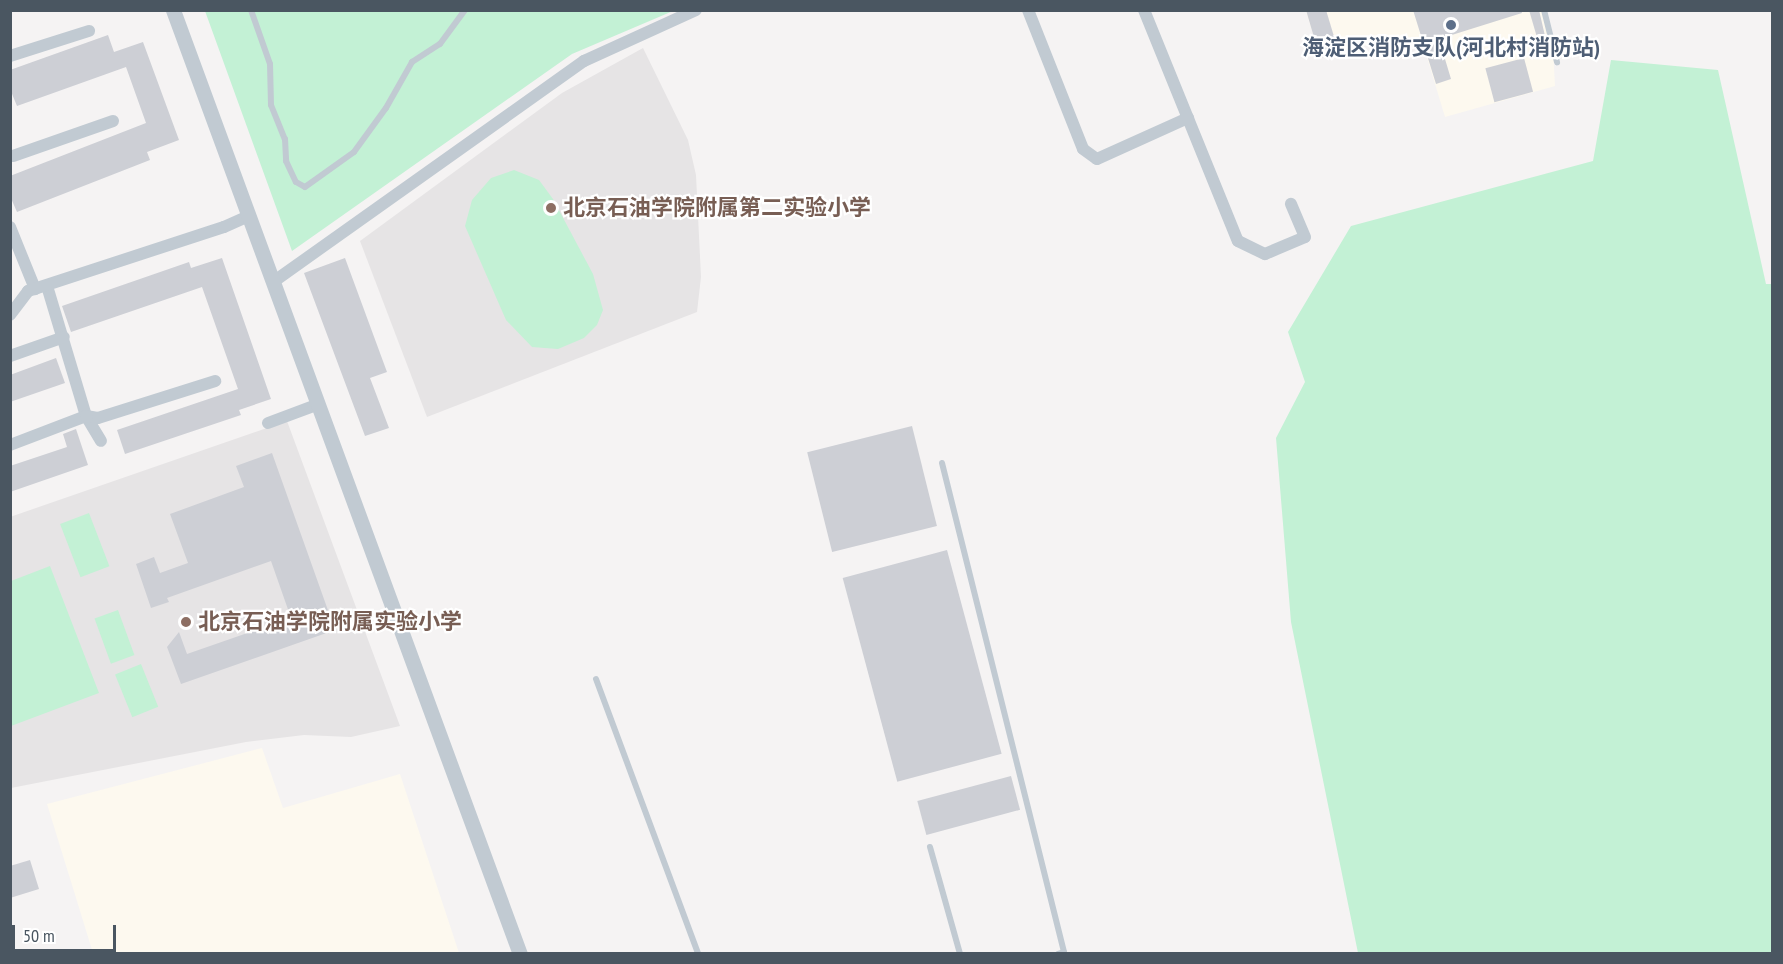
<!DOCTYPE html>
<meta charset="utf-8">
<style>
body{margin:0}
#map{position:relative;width:1783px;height:964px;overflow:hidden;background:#f5f3f3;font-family:"PT Sans Narrow","Noto Sans SC",sans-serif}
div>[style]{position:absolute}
.commercial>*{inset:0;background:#fdf9ef}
.education>*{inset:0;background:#e6e4e5}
.green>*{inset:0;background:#c3f1d5;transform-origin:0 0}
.building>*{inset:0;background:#cdcfd5;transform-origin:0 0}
.service>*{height:6px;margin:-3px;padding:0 3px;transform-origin:3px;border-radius:3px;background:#c1cad2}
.minor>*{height:12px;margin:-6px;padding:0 6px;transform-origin:6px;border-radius:6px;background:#c1cad2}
.tertiary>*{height:15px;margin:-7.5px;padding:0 7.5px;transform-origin:7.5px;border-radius:7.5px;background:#c1cad2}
.dots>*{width:16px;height:16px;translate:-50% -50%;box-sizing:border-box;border:3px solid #fff;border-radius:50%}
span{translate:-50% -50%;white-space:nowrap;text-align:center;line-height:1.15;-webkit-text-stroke:4.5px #fff;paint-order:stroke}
.service-label{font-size:22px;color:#4e5e75;font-weight:700}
.education-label{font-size:22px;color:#785e54;font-weight:700}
.left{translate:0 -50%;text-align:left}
.frame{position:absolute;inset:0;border:12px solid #4a5661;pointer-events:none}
.scale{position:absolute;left:12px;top:925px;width:104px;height:27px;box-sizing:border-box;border:3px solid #4a5661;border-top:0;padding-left:8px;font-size:18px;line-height:21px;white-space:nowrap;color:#4a5661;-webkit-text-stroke:4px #fff;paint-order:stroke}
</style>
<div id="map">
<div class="commercial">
<i style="clip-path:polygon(1306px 11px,1542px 11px,1553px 48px,1555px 86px,1445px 117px,1423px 44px,1390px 56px,1385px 40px,1320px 58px)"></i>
<i style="clip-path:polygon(262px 748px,283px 808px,400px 774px,459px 953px,93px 953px,47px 804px)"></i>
</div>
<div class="education">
<i style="clip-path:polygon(643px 48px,688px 140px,696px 175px,701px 277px,697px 312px,427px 417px,360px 241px,562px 93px)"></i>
<i style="clip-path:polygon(287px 421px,400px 726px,351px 737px,304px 735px,246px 742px,11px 788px,10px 517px)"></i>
</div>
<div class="green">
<i style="clip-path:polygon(205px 11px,673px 11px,572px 54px,292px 251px)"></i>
<i style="clip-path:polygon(1611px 60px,1718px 70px,1766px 284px,1772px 284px,1772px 953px,1358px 953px,1291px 622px,1276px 438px,1305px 382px,1288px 332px,1351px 226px,1593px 161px)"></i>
<i style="clip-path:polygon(514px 170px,539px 180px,553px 199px,593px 274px,603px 310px,597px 325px,584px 338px,558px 349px,532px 347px,506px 320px,465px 226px,472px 200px,491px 178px)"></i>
<i style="left:89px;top:513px;width:57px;height:31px;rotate:69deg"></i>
<i style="clip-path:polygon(50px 566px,99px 693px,11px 726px,11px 581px)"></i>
<i style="left:118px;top:610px;width:48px;height:25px;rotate:70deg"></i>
<i style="left:141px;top:664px;width:46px;height:28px;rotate:68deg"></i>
</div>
<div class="building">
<i style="clip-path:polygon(1306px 10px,1326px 10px,1339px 53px,1320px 58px)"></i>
<i style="clip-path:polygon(1413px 10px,1521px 10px,1522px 13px,1439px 39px,1451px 79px,1436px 84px)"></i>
<i style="clip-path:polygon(1529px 10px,1539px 10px,1548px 49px,1541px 51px)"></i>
<i style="clip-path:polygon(108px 35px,114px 52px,143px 42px,179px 140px,147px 152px,150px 160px,17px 212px,10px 196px,10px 176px,146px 123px,126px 67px,17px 106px,10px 89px,10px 70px)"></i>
<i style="left:1524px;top:58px;width:35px;height:40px;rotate:75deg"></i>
<i style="clip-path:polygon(222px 258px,271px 399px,239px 410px,241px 415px,125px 454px,117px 430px,238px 389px,202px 287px,71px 332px,62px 306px,189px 262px,191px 268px)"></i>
<i style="clip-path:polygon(345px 258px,387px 372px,370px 378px,389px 428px,365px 436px,304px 273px)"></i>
<i style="clip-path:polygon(56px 358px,65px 383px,10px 402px,10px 375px)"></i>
<i style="left:912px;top:426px;width:103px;height:108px;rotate:76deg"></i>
<i style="clip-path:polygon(76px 429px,88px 465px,10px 492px,10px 466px,67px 447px,63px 434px)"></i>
<i style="clip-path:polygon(272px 453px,335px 630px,181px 684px,167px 647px,179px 632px,187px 654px,291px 618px,271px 561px,167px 598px,169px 602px,151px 608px,136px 564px,154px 557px,160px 573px,188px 563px,170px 514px,244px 487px,236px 466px)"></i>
<i style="left:947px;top:550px;width:211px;height:108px;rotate:75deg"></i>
<i style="left:1011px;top:776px;width:35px;height:97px;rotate:75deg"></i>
<i style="clip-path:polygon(30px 860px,39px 889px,10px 898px,10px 866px)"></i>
</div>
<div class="service">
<i style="left:251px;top:10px;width:57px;rotate:70.6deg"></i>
<i style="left:270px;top:64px;width:41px;rotate:88.6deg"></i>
<i style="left:271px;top:105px;width:37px;rotate:68deg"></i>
<i style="left:285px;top:139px;width:22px;rotate:87deg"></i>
<i style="left:286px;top:161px;width:23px;rotate:65deg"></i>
<i style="left:296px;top:182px;width:10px;rotate:29deg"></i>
<i style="left:305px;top:187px;width:60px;rotate:-35.5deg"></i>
<i style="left:354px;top:152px;width:54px;rotate:-54deg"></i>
<i style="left:386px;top:108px;width:53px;rotate:-60.5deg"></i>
<i style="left:412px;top:62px;width:33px;rotate:-33deg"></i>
<i style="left:440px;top:44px;width:42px;rotate:-53.7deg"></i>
<i style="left:1544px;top:10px;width:54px;rotate:76deg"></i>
<i style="left:942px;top:463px;width:504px;rotate:75.99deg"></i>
<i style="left:1064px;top:952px;width:6px;rotate:162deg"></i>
<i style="left:596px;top:679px;width:293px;rotate:69.6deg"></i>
<i style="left:930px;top:847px;width:111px;rotate:74.3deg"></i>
</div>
<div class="minor">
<i style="left:1028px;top:10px;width:149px;rotate:68.4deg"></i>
<i style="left:1083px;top:149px;width:17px;rotate:36deg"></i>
<i style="left:1097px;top:159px;width:100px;rotate:-24.3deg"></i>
<i style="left:1144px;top:10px;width:249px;rotate:67.9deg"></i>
<i style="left:1238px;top:241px;width:30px;rotate:26deg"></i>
<i style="left:1265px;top:254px;width:43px;rotate:-23deg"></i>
<i style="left:1305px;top:237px;width:36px;rotate:-113deg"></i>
<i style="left:10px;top:56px;width:83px;rotate:-17.6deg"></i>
<i style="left:13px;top:156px;width:106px;rotate:-19.3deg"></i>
<i style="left:10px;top:227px;width:67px;rotate:68deg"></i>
<i style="left:273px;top:282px;width:382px;rotate:-35.4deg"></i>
<i style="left:584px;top:61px;width:123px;rotate:-24.5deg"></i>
<i style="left:47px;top:286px;width:136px;rotate:73.3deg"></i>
<i style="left:86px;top:416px;width:29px;rotate:59deg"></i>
<i style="left:10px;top:315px;width:30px;rotate:-53deg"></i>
<i style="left:28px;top:291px;width:206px;rotate:-18.1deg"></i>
<i style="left:224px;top:227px;width:27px;rotate:-24deg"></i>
<i style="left:10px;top:356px;width:57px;rotate:-19.4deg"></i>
<i style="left:268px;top:423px;width:54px;rotate:-20.4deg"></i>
<i style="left:10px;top:445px;width:81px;rotate:-20.9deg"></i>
<i style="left:86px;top:416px;width:12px;rotate:9deg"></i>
<i style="left:98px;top:418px;width:123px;rotate:-17.5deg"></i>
</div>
<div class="tertiary">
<i style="left:173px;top:10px;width:1006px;rotate:69.82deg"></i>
</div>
<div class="dots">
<i style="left:1451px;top:25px;background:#5c6f8a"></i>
<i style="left:551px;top:208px;background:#8d6e63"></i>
<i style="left:186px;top:622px;background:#8d6e63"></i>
</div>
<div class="service-label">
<span style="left:1451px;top:48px">海淀区消防支队(河北村消防站)</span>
</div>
<div class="education-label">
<span class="left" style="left:563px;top:208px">北京石油学院附属第二实验小学</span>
<span class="left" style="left:198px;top:622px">北京石油学院附属实验小学</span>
</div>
<div class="frame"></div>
<div class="scale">50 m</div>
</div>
